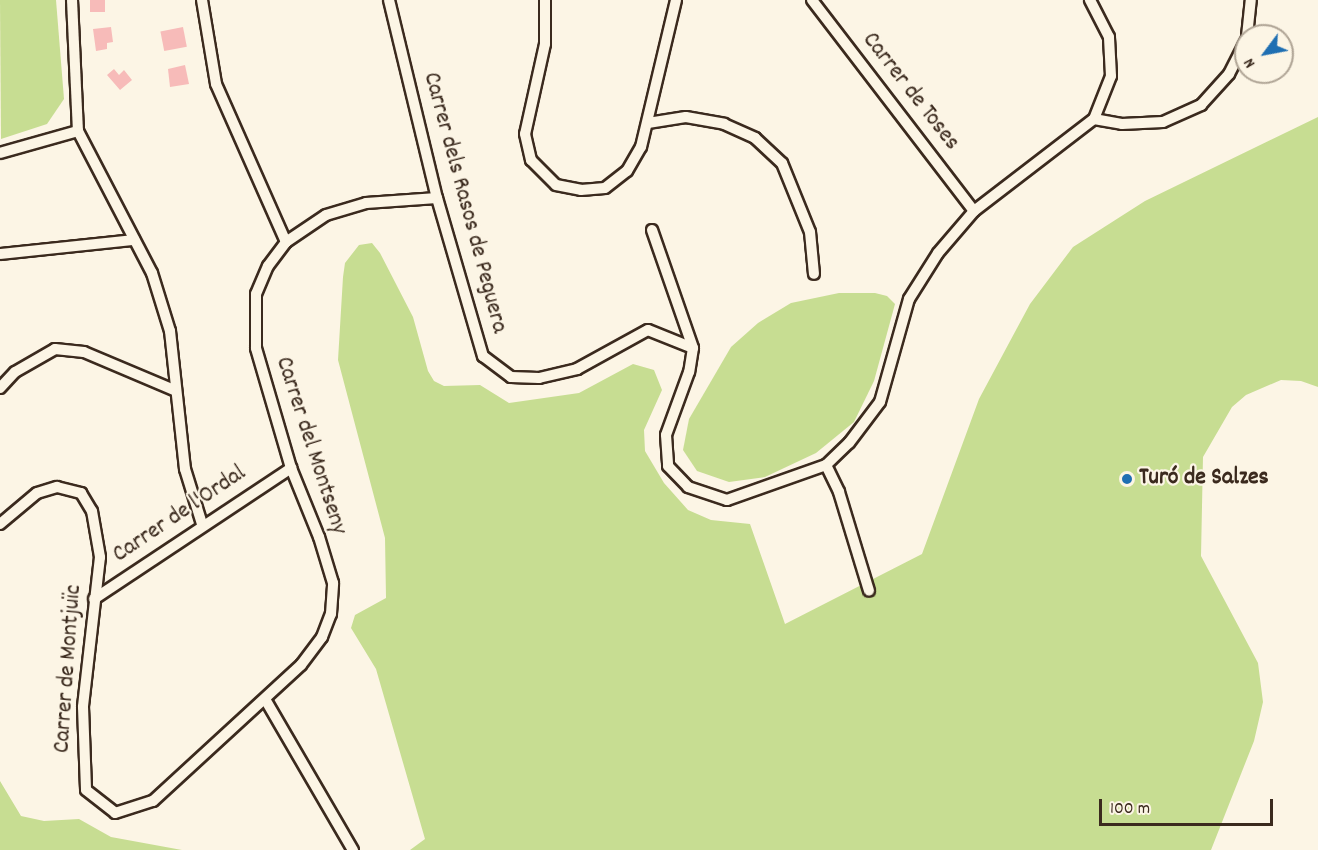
<!DOCTYPE html>
<meta charset="utf-8">
<style>
body{margin:0}
#map{position:relative;width:1318px;height:850px;overflow:hidden;background:#fcf5e5;font-family:Dekko,sans-serif}
div>[style]{position:absolute}
.green>*{inset:0;background:#c7dd92}
.building>*{inset:0;background:#f7bbb9;transform-origin:0 0}
.roads{filter:drop-shadow(2px 0 #3b2a1e) drop-shadow(-2px 0 #3b2a1e) drop-shadow(0 2px #3b2a1e) drop-shadow(0 -2px #3b2a1e)}
.minor>*{height:10px;margin:-5px;padding:0 5px;transform-origin:5px;border-radius:5px;background:#fcf5e5}
.dots>*{width:16px;height:16px;translate:-50% -50%;box-sizing:border-box;border:3px solid #fcf5e5;border-radius:50%}
span{translate:-50% -50%;white-space:nowrap;text-align:center;line-height:1.15;-webkit-text-stroke:4.5px #fcf5e5;paint-order:stroke}
.street-label{font-size:24px;color:#3b2a1e}
.poi-label{font-size:24px;color:#3b2a1e;font-weight:700}
.left{translate:0 -50%;text-align:left}
.north{position:absolute;left:1234px;top:24px;width:60px;height:60px;box-sizing:border-box;background:#fcf5e5;border:2px solid #afa495;border-radius:50%;rotate:238deg;font-size:16px;font-weight:700;line-height:24px;text-align:center;color:#3b2a1e}
.north::after{content:'';display:block;margin:auto;width:21px;height:27px;background:#1f6fb2;clip-path:polygon(50% 0,100% 100%,50% 72%,0 100%)}
.scale{position:absolute;left:1099px;top:799px;width:174px;height:27px;box-sizing:border-box;border:3px solid #3b2a1e;border-top:0;padding-left:8px;font-size:18px;line-height:21px;white-space:nowrap;color:#3b2a1e;-webkit-text-stroke:4px #fcf5e5;paint-order:stroke}
</style>
<div id="map">
<div class="green">
<i style="clip-path:polygon(0 0,56px 0,64px 99px,47px 124px,1px 139px)"></i>
<i style="clip-path:polygon(1318px 117px,1318px 387px,1301px 381px,1281px 380px,1246px 395px,1232px 407px,1203px 457px,1201px 556px,1258px 663px,1263px 702px,1254px 741px,1211px 850px,410px 850px,425px 839px,376px 669px,351px 628px,355px 615px,386px 598px,385px 538px,338px 360px,343px 277px,345px 263px,359px 245px,372px 243px,380px 253px,413px 317px,428px 371px,434px 381px,444px 386px,480px 385px,509px 403px,579px 393px,633px 364px,654px 370px,662px 390px,644px 430px,645px 451px,664px 483px,688px 510px,711px 520px,750px 524px,785px 624px,922px 554px,979px 399px,1030px 304px,1073px 247px,1145px 201px)"></i>
<i style="clip-path:polygon(839px 293px,875px 293px,887px 296px,895px 304px,874px 381px,854px 422px,816px 453px,765px 477px,729px 482px,697px 471px,683px 450px,689px 419px,731px 347px,758px 323px,791px 303px)"></i>
<i style="clip-path:polygon(0 781px,21px 816px,44px 821px,79px 819px,111px 837px,182px 850px,0 850px)"></i>
</div>
<div class="building">
<i style="left:90px;top:0;width:15px;height:12px"></i>
<i style="clip-path:polygon(111px 27px,113px 42px,107px 43px,107px 49px,96px 51px,93px 29px)"></i>
<i style="left:183px;top:27px;width:20px;height:23px;rotate:79deg"></i>
<i style="clip-path:polygon(185px 65px,189px 84px,170px 87px,168px 69px)"></i>
<i style="clip-path:polygon(114px 69px,119px 75px,124px 70px,132px 80px,120px 90px,107px 75px)"></i>
</div>
<div class="roads">
<div class="minor">
<i style="left:72px;top:0;width:131px;rotate:87.4deg"></i>
<i style="left:78px;top:131px;width:160px;rotate:62.5deg"></i>
<i style="left:152px;top:273px;width:61px;rotate:72.8deg"></i>
<i style="left:170px;top:331px;width:139px;rotate:83.8deg"></i>
<i style="left:185px;top:469px;width:58px;rotate:72.8deg"></i>
<i style="left:202px;top:0;width:85px;rotate:80.5deg"></i>
<i style="left:216px;top:84px;width:173px;rotate:66.1deg"></i>
<i style="left:389px;top:0;width:204px;rotate:76.4deg"></i>
<i style="left:437px;top:198px;width:165px;rotate:73.8deg"></i>
<i style="left:483px;top:356px;width:35px;rotate:37deg"></i>
<i style="left:511px;top:377px;width:28px;rotate:2deg"></i>
<i style="left:539px;top:378px;width:39px;rotate:-13deg"></i>
<i style="left:577px;top:369px;width:81px;rotate:-28.8deg"></i>
<i style="left:648px;top:330px;width:48px;rotate:21.8deg"></i>
<i style="left:693px;top:348px;width:24px;rotate:99deg"></i>
<i style="left:689px;top:372px;width:67px;rotate:110.1deg"></i>
<i style="left:666px;top:435px;width:31px;rotate:86deg"></i>
<i style="left:668px;top:466px;width:29px;rotate:46deg"></i>
<i style="left:688px;top:487px;width:41px;rotate:18.4deg"></i>
<i style="left:727px;top:500px;width:105px;rotate:-19.5deg"></i>
<i style="left:826px;top:465px;width:32px;rotate:-44deg"></i>
<i style="left:849px;top:443px;width:51px;rotate:-52.9deg"></i>
<i style="left:880px;top:402px;width:107px;rotate:-74.3deg"></i>
<i style="left:909px;top:299px;width:54px;rotate:-57.8deg"></i>
<i style="left:938px;top:253px;width:55px;rotate:-49.4deg"></i>
<i style="left:974px;top:211px;width:151px;rotate:-37.5deg"></i>
<i style="left:1094px;top:119px;width:46px;rotate:-68.4deg"></i>
<i style="left:1111px;top:76px;width:39px;rotate:-93deg"></i>
<i style="left:1109px;top:37px;width:42px;rotate:-117.2deg"></i>
<i style="left:545px;top:0;width:44px;rotate:90deg"></i>
<i style="left:545px;top:44px;width:92px;rotate:102.5deg"></i>
<i style="left:525px;top:134px;width:27px;rotate:77deg"></i>
<i style="left:531px;top:160px;width:35px;rotate:45deg"></i>
<i style="left:556px;top:185px;width:25px;rotate:11deg"></i>
<i style="left:581px;top:190px;width:24px;rotate:-5deg"></i>
<i style="left:605px;top:188px;width:28px;rotate:-38deg"></i>
<i style="left:627px;top:171px;width:28px;rotate:-60deg"></i>
<i style="left:641px;top:147px;width:151px;rotate:-76.6deg"></i>
<i style="left:812px;top:0;width:266px;rotate:52.5deg"></i>
<i style="left:1247px;top:36px;width:36px;rotate:-84deg"></i>
<i style="left:1094px;top:119px;width:28px;rotate:10deg"></i>
<i style="left:1122px;top:124px;width:41px;rotate:-2.8deg"></i>
<i style="left:1163px;top:122px;width:42px;rotate:-24.1deg"></i>
<i style="left:1201px;top:105px;width:42px;rotate:-47.9deg"></i>
<i style="left:1229px;top:74px;width:38px;rotate:-63deg"></i>
<i style="left:648px;top:123px;width:38px;rotate:-9deg"></i>
<i style="left:686px;top:117px;width:39px;rotate:10deg"></i>
<i style="left:724px;top:124px;width:34px;rotate:24deg"></i>
<i style="left:755px;top:138px;width:37px;rotate:43deg"></i>
<i style="left:782px;top:163px;width:74px;rotate:67.9deg"></i>
<i style="left:810px;top:232px;width:42px;rotate:84.6deg"></i>
<i style="left:0;top:153px;width:81px;rotate:-15.8deg"></i>
<i style="left:652px;top:230px;width:125px;rotate:70.8deg"></i>
<i style="left:0;top:254px;width:135px;rotate:-6deg"></i>
<i style="left:0;top:388px;width:22px;rotate:-47deg"></i>
<i style="left:15px;top:372px;width:46px;rotate:-29.9deg"></i>
<i style="left:55px;top:349px;width:29px;rotate:6deg"></i>
<i style="left:84px;top:352px;width:98px;rotate:22.9deg"></i>
<i style="left:826px;top:465px;width:30px;rotate:64deg"></i>
<i style="left:839px;top:492px;width:103px;rotate:73.1deg"></i>
<i style="left:0;top:524px;width:48px;rotate:-40deg"></i>
<i style="left:37px;top:493px;width:21px;rotate:-17deg"></i>
<i style="left:57px;top:487px;width:25px;rotate:14deg"></i>
<i style="left:81px;top:493px;width:21px;rotate:59deg"></i>
<i style="left:92px;top:511px;width:47px;rotate:80.1deg"></i>
<i style="left:100px;top:557px;width:151px;rotate:96.5deg"></i>
<i style="left:83px;top:707px;width:83px;rotate:87.9deg"></i>
<i style="left:86px;top:790px;width:37px;rotate:38deg"></i>
<i style="left:115px;top:813px;width:40px;rotate:-18deg"></i>
<i style="left:153px;top:801px;width:201px;rotate:-42.6deg"></i>
<i style="left:301px;top:665px;width:35px;rotate:-53deg"></i>
<i style="left:322px;top:637px;width:25px;rotate:-69deg"></i>
<i style="left:331px;top:614px;width:31px;rotate:-86deg"></i>
<i style="left:333px;top:583px;width:48px;rotate:-106.9deg"></i>
<i style="left:319px;top:537px;width:74px;rotate:-112.1deg"></i>
<i style="left:291px;top:468px;width:125px;rotate:-106.3deg"></i>
<i style="left:256px;top:348px;width:54px;rotate:-90deg"></i>
<i style="left:256px;top:294px;width:30px;rotate:-67deg"></i>
<i style="left:268px;top:266px;width:30px;rotate:-53deg"></i>
<i style="left:286px;top:242px;width:48px;rotate:-34deg"></i>
<i style="left:326px;top:215px;width:42px;rotate:-16.7deg"></i>
<i style="left:366px;top:203px;width:71px;rotate:-4deg"></i>
<i style="left:94px;top:599px;width:237px;rotate:-33.6deg"></i>
<i style="left:265px;top:699px;width:175px;rotate:59.8deg"></i>
</div>
</div>
<div class="dots">
<i style="left:1127px;top:479px;background:#1f6fb2"></i>
</div>
<div class="street-label">
<span style="left:910px;top:92px;rotate:52deg">Carrer de Toses</span>
<span style="left:464px;top:203px;rotate:75deg">Carrer dels Rasos de Peguera</span>
<span style="left:310px;top:446px;rotate:72deg">Carrer del Montseny</span>
<span style="left:180px;top:515px;rotate:-34deg">Carrer de l'Ordal</span>
<span style="left:69px;top:669px;rotate:-86deg">Carrer de Montjuïc</span>
</div>
<div class="poi-label">
<span class="left" style="left:1139px;top:479px">Turó de Salzes</span>
</div>
<div class="north">N</div>
<div class="scale">100 m</div>
</div>
